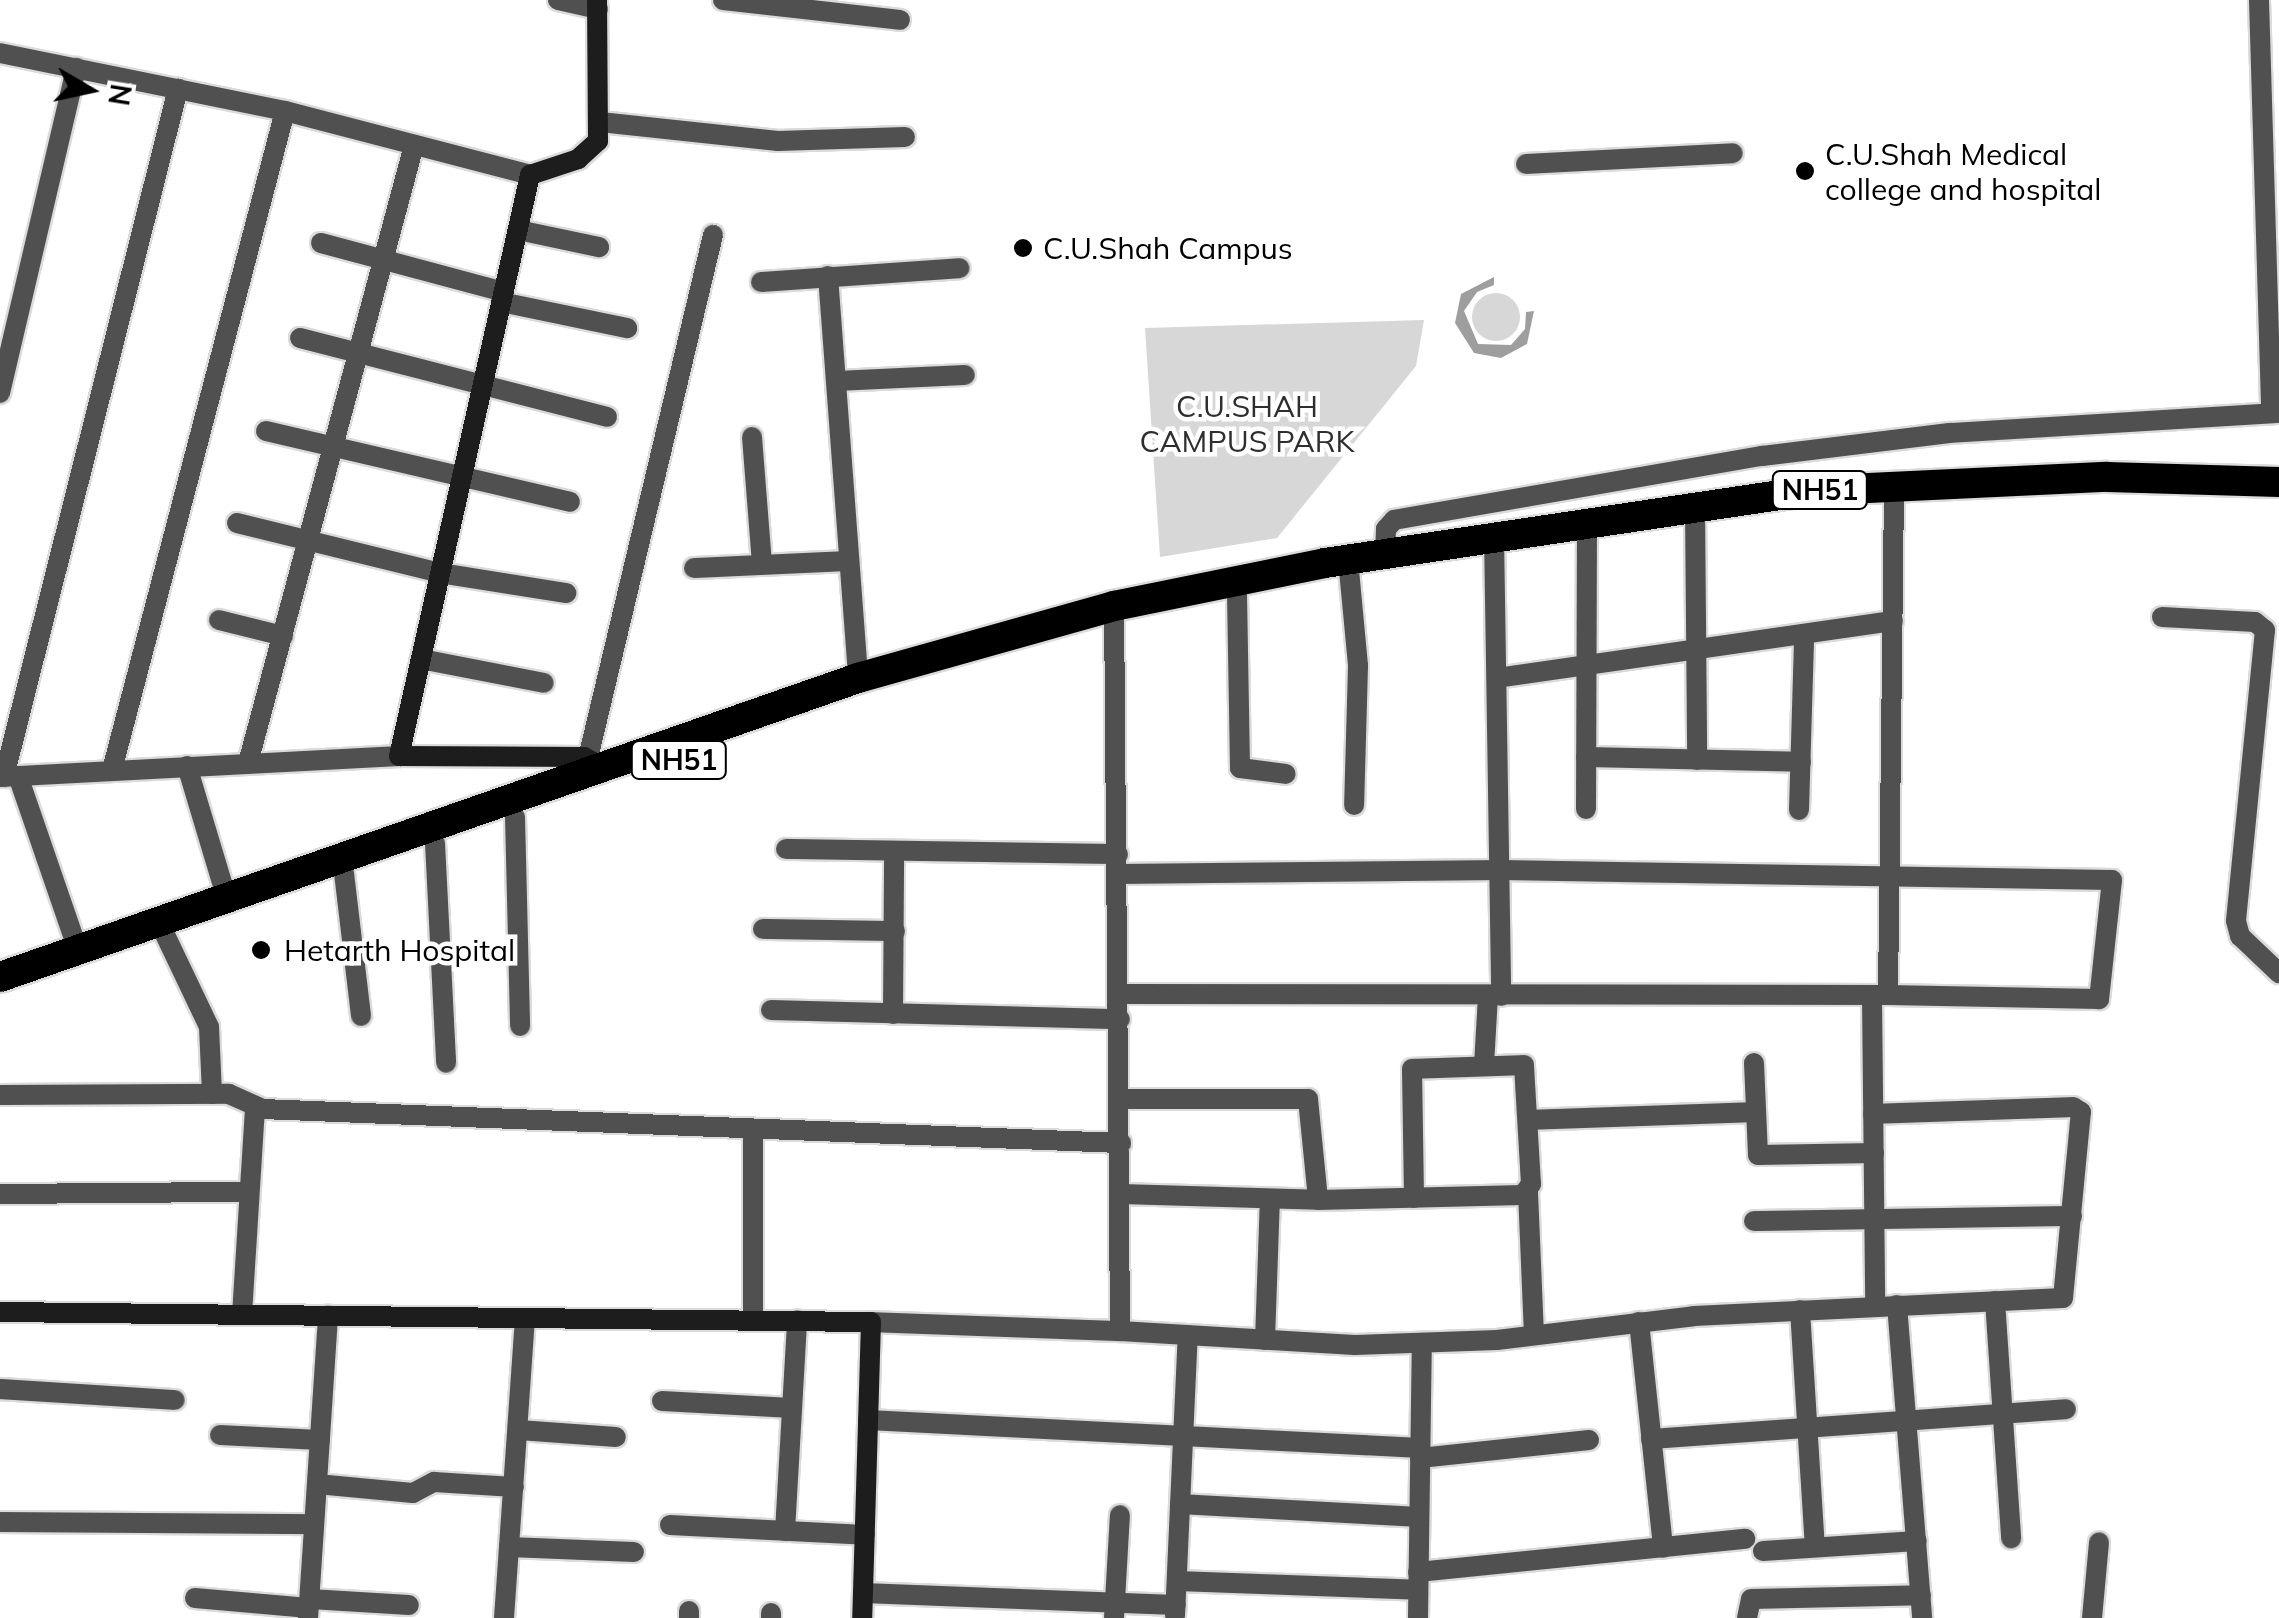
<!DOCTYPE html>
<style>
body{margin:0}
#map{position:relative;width:2279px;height:1618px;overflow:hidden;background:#fff;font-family:Mulish,sans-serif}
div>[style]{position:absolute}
.green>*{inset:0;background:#d7d7d7}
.round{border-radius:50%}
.water>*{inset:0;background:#9e9e9e}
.roads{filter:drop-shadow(2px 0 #dbdbdb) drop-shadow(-2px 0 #dbdbdb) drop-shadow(0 2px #dbdbdb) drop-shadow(0 -2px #dbdbdb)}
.street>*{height:20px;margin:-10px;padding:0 10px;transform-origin:10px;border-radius:10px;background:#505050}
.secondary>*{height:20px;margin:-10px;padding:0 10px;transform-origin:10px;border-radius:10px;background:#1d1d1d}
.highway>*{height:30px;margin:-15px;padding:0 15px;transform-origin:15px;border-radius:15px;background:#000}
.dots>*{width:28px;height:28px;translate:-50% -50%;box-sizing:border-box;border:5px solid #fff;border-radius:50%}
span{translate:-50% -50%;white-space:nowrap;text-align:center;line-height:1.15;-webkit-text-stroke:9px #fff;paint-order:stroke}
.shield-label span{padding:2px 8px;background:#fff;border:2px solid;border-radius:8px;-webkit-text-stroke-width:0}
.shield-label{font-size:28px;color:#000;font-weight:700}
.poi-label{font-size:30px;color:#000}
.left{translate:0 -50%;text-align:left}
.park-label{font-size:30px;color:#2e2e2e}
.north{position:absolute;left:40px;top:40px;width:100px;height:100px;-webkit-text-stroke:8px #fff;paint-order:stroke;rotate:99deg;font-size:28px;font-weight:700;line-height:40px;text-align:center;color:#000}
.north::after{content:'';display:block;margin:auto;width:35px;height:45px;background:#000;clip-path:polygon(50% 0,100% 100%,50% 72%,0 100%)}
</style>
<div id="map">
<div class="green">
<i class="round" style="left:1472px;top:293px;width:48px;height:48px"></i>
<i style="clip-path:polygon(1424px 320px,1416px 366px,1277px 538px,1160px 557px,1145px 328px)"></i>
</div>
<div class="water">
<i style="clip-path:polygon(1494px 277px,1494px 285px,1477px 292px,1464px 311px,1478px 344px,1511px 345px,1525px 329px,1526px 312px,1534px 311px,1527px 344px,1501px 358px,1474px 353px,1455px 323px,1461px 294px)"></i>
</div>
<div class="roads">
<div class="street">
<i style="left:558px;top:0;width:41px;rotate:12.7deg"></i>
<i style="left:723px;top:0;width:178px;rotate:6.4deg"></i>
<i style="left:2259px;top:0;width:413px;rotate:88.3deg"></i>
<i style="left:0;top:53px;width:291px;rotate:11.5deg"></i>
<i style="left:285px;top:111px;width:253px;rotate:14.6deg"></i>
<i style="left:600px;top:122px;width:179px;rotate:6.1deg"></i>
<i style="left:778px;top:141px;width:127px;rotate:-1.8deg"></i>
<i style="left:1526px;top:164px;width:207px;rotate:-3deg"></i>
<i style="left:518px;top:230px;width:83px;rotate:11.9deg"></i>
<i style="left:321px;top:243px;width:189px;rotate:15deg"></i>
<i style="left:828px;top:276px;width:403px;rotate:85.7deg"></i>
<i style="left:761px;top:282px;width:199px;rotate:-4deg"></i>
<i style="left:501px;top:302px;width:129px;rotate:11.7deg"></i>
<i style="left:300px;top:338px;width:317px;rotate:14.4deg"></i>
<i style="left:836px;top:381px;width:129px;rotate:-2.7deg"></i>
<i style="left:0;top:393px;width:334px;rotate:-76.8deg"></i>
<i style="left:266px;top:431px;width:312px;rotate:13.1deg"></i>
<i style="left:752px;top:437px;width:128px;rotate:85.5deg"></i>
<i style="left:1695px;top:507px;width:253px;rotate:89.5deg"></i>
<i style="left:237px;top:523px;width:209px;rotate:13.8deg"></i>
<i style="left:440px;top:573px;width:128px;rotate:9deg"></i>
<i style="left:1494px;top:535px;width:461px;rotate:89.1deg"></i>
<i style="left:1385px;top:557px;width:28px;rotate:-88deg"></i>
<i style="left:1386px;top:529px;width:12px;rotate:-48deg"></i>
<i style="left:1394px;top:520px;width:374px;rotate:-9.9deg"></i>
<i style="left:1762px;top:456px;width:189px;rotate:-7deg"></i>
<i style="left:1950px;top:433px;width:330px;rotate:-3.5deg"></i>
<i style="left:694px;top:568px;width:155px;rotate:-2.6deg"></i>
<i style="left:1349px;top:570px;width:96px;rotate:84.6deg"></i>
<i style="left:1358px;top:666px;width:139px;rotate:91.6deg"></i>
<i style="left:1237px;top:594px;width:174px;rotate:89deg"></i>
<i style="left:1240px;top:768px;width:46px;rotate:7.4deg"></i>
<i style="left:2162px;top:617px;width:93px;rotate:3.1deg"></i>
<i style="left:2255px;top:622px;width:13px;rotate:39deg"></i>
<i style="left:2265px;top:630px;width:292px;rotate:95.7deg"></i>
<i style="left:2236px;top:921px;width:16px;rotate:75deg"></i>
<i style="left:2240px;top:936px;width:54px;rotate:43.5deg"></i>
<i style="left:219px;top:620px;width:66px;rotate:14deg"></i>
<i style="left:421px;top:659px;width:125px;rotate:11deg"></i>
<i style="left:1497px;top:678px;width:400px;rotate:-8.2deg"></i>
<i style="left:1586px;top:757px;width:215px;rotate:1.3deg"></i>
<i style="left:588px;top:758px;width:538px;rotate:-76.56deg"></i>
<i style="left:248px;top:763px;width:640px;rotate:-74.96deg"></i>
<i style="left:187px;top:766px;width:139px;rotate:73.3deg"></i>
<i style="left:112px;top:770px;width:681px;rotate:-75.29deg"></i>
<i style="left:18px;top:776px;width:184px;rotate:71deg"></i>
<i style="left:0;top:777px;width:400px;rotate:-3deg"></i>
<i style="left:4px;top:777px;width:710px;rotate:-75.81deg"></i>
<i style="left:1586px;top:809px;width:287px;rotate:-89.8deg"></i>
<i style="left:1799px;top:810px;width:172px;rotate:-88.3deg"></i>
<i style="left:515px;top:817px;width:209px;rotate:88.6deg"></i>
<i style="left:435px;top:843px;width:220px;rotate:87.1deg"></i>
<i style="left:786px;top:849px;width:332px;rotate:0.9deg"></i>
<i style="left:344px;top:873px;width:144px;rotate:83.2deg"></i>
<i style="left:1118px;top:874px;width:384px;rotate:-0.6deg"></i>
<i style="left:1502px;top:870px;width:610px;rotate:0.94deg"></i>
<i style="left:2112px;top:880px;width:120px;rotate:96.2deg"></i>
<i style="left:2099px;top:999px;width:211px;rotate:-178.9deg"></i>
<i style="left:159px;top:922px;width:116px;rotate:64.5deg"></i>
<i style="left:209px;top:1027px;width:67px;rotate:87.4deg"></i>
<i style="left:763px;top:929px;width:132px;rotate:0.9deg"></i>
<i style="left:1120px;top:994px;width:768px;rotate:0.07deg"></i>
<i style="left:1888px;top:995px;width:509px;rotate:-89.32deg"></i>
<i style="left:1872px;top:997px;width:309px;rotate:89.4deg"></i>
<i style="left:771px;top:1010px;width:349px;rotate:1.5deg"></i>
<i style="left:893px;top:1014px;width:163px;rotate:-89.6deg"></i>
<i style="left:1754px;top:1063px;width:92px;rotate:87.5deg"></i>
<i style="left:1758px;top:1155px;width:116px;rotate:-1deg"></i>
<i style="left:1484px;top:1065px;width:70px;rotate:-86.7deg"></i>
<i style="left:0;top:1095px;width:229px;rotate:-0.3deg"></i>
<i style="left:229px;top:1094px;width:36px;rotate:24deg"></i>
<i style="left:262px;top:1109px;width:860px;rotate:2.27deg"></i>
<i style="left:1121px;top:1099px;width:187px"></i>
<i style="left:1308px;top:1099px;width:101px;rotate:84.3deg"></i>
<i style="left:1529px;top:1120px;width:226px;rotate:-2deg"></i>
<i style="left:1528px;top:1192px;width:143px;rotate:87.6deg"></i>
<i style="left:0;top:1194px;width:249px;rotate:-0.5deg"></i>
<i style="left:1121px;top:1194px;width:197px;rotate:1.7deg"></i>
<i style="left:1318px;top:1200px;width:205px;rotate:-1.4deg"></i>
<i style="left:1523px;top:1195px;width:14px;rotate:-54deg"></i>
<i style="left:1531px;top:1184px;width:119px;rotate:-93.4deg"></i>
<i style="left:1524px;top:1065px;width:112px;rotate:178deg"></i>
<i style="left:1412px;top:1069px;width:129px;rotate:89.1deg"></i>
<i style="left:1754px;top:1221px;width:318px;rotate:-0.9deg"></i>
<i style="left:1995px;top:1301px;width:238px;rotate:86.1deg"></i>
<i style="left:1897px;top:1305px;width:314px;rotate:85.4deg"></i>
<i style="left:1800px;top:1310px;width:237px;rotate:86.4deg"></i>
<i style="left:242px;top:1315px;width:208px;rotate:-86.4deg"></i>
<i style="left:753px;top:1319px;width:189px;rotate:-90deg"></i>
<i style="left:871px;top:1322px;width:249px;rotate:2.1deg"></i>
<i style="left:1120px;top:1331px;width:725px;rotate:-90.47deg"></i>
<i style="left:1639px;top:1322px;width:227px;rotate:83.9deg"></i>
<i style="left:1120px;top:1331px;width:235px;rotate:3.4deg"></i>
<i style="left:1355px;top:1345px;width:142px;rotate:-2deg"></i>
<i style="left:1497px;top:1340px;width:198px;rotate:-6.9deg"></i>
<i style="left:1694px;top:1316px;width:369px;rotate:-2.8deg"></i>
<i style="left:2063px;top:1298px;width:187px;rotate:-84.5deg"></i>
<i style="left:2081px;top:1112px;width:9px;rotate:-148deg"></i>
<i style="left:2073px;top:1107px;width:200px;rotate:178deg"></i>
<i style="left:1265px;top:1340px;width:141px;rotate:-88deg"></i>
<i style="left:0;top:1389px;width:175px;rotate:3.6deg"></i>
<i style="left:662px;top:1401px;width:130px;rotate:3.1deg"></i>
<i style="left:868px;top:1420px;width:553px;rotate:2.9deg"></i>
<i style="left:519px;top:1430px;width:97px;rotate:4.1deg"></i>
<i style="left:220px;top:1435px;width:100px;rotate:2.9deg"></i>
<i style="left:1651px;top:1439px;width:416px;rotate:-4.1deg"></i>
<i style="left:1420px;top:1458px;width:170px;rotate:-6.1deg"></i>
<i style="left:317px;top:1484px;width:96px;rotate:5.4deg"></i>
<i style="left:413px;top:1493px;width:24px;rotate:-28deg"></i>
<i style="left:434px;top:1482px;width:80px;rotate:3.6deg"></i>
<i style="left:1180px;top:1504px;width:239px;rotate:3.1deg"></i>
<i style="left:0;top:1522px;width:314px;rotate:0.4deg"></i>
<i style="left:670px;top:1525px;width:195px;rotate:2.9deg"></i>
<i style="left:785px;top:1531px;width:211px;rotate:-86.7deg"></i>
<i style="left:509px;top:1547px;width:125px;rotate:2.3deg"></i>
<i style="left:1763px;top:1551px;width:154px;rotate:-3.7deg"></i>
<i style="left:1418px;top:1572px;width:329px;rotate:-5.8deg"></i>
<i style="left:1177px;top:1581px;width:241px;rotate:2.1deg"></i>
<i style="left:863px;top:1593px;width:313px;rotate:2.2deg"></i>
<i style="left:195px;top:1598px;width:114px;rotate:5deg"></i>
<i style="left:310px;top:1599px;width:99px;rotate:3.5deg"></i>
<i style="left:1175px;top:1616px;width:281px;rotate:-87.4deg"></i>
<i style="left:308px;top:1618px;width:303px;rotate:-86.2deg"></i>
<i style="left:504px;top:1618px;width:300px;rotate:-86deg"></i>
<i style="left:689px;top:1618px;width:7px;rotate:-90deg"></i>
<i style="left:771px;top:1618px;width:5px;rotate:-90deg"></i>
<i style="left:1114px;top:1618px;width:103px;rotate:-86.7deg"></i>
<i style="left:1418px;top:1618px;width:275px;rotate:-89.2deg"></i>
<i style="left:1747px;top:1618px;width:19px;rotate:-78deg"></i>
<i style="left:1751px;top:1599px;width:170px;rotate:-1.3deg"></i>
<i style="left:2092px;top:1618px;width:76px;rotate:-84.7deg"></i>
</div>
<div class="secondary">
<i style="left:589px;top:773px;width:12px;rotate:-81deg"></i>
<i style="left:591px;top:761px;width:8px;rotate:-150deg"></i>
<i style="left:584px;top:757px;width:185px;rotate:-179.7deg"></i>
<i style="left:399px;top:756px;width:596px;rotate:-77.29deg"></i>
<i style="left:530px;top:175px;width:51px;rotate:-18.4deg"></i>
<i style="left:578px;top:159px;width:27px;rotate:-42deg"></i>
<i style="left:598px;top:141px;width:141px;rotate:-90.4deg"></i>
<i style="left:0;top:1312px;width:871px;rotate:0.66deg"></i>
<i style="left:871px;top:1322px;width:296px;rotate:91.7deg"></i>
</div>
<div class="highway">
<i style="left:0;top:977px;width:909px;rotate:-19.21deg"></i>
<i style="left:858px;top:678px;width:266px;rotate:-15.7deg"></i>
<i style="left:1114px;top:606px;width:215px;rotate:-11.5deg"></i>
<i style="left:1325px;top:563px;width:485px;rotate:-8.5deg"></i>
<i style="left:1805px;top:491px;width:302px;rotate:-2.7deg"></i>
<i style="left:2107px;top:477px;width:172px;rotate:1.7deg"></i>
</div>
</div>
<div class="dots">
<i style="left:1805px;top:171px;background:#000"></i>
<i style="left:1023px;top:248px;background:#000"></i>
<i style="left:261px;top:950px;background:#000"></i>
</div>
<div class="shield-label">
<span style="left:1820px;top:490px">NH51</span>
<span style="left:679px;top:760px">NH51</span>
</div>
<div class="poi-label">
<span class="left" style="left:1825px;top:171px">C.U.Shah Medical<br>college and hospital</span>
<span class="left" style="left:1043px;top:248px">C.U.Shah Campus</span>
<span class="left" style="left:284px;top:950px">Hetarth Hospital</span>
</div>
<div class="park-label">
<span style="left:1247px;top:423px">C.U.SHAH<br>CAMPUS PARK</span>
</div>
<div class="north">N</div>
</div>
